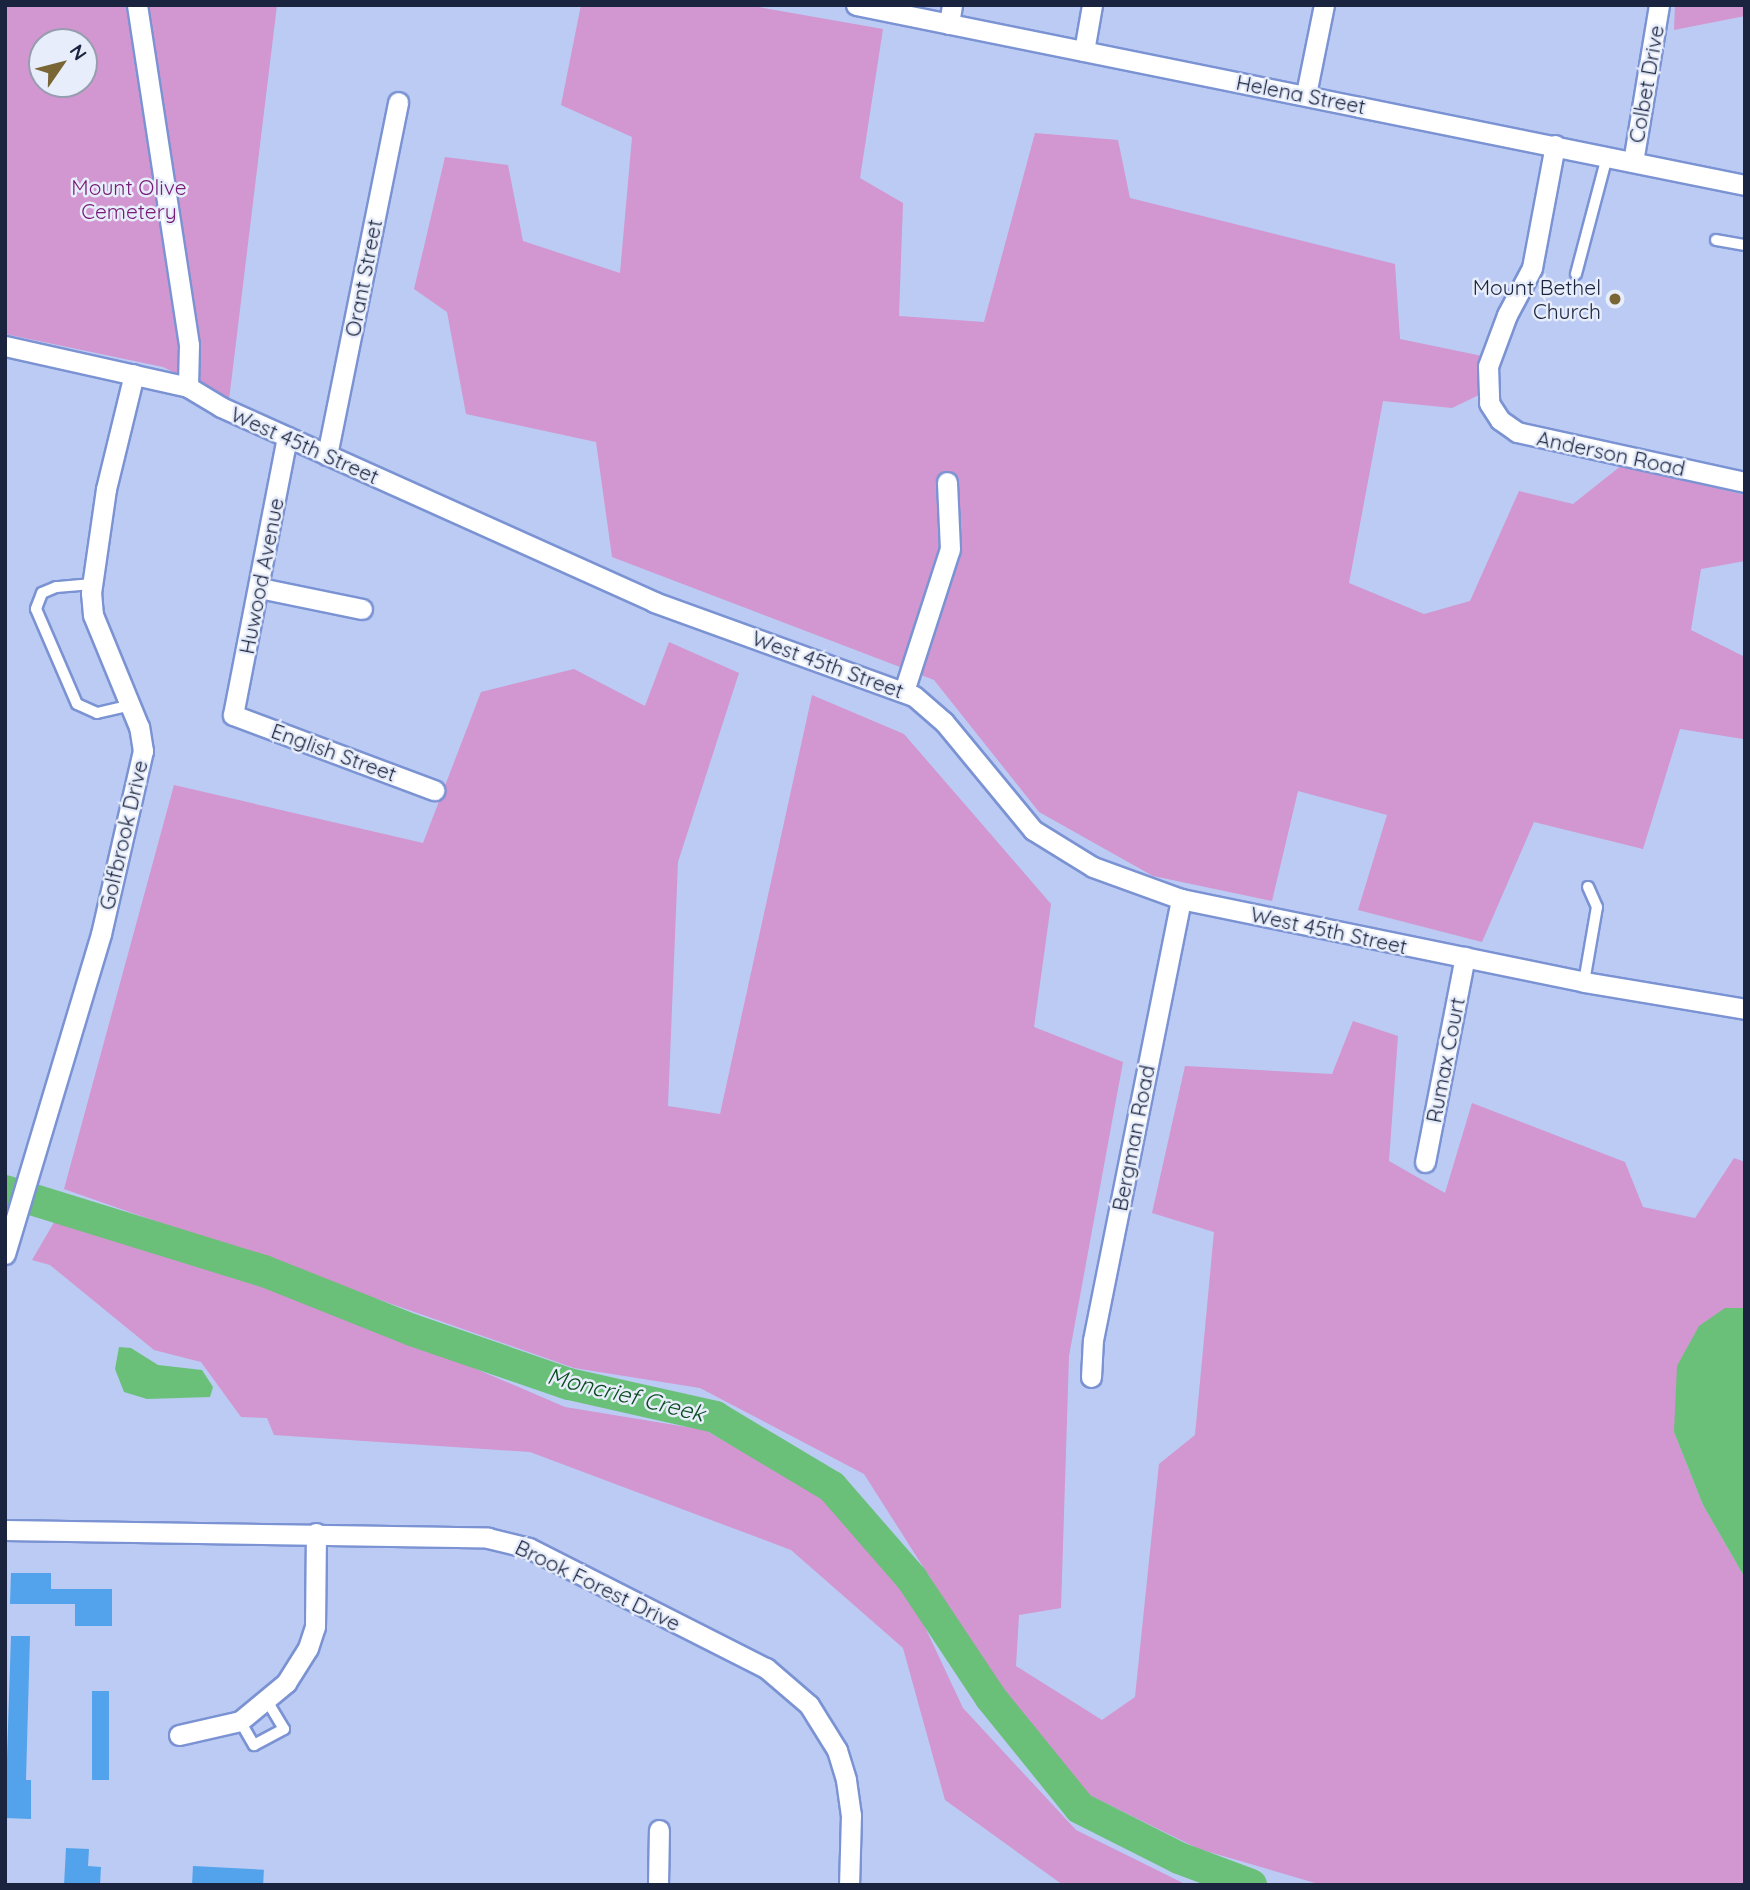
<!DOCTYPE html>
<style>
body{margin:0}
#map{position:relative;width:1750px;height:1890px;overflow:hidden;background:#bbcbf4;font-family:Quicksand,sans-serif}
div>[style]{position:absolute}
.green>*{inset:0;background:#d296d0}
.water>*{inset:0;background:#6ac078}
.river>*{height:32px;margin:-16px;padding:0 16px;transform-origin:16px;border-radius:16px;background:#6ac078}
.building>*{inset:0;background:#52a3eb;transform-origin:0 0}
.roads{filter:drop-shadow(2px 0 #7b93d3) drop-shadow(-2px 0 #7b93d3) drop-shadow(0 2px #7b93d3) drop-shadow(0 -2px #7b93d3)}
.service>*{height:10px;margin:-5px;padding:0 5px;transform-origin:5px;border-radius:5px;background:#fff}
.minor>*{height:19px;margin:-9.5px;padding:0 9.5px;transform-origin:9.5px;border-radius:9.5px;background:#fff}
.dots>*{width:19px;height:19px;translate:-50% -50%;box-sizing:border-box;border:4px solid #e7edfa;border-radius:50%}
span{translate:-50% -50%;white-space:nowrap;text-align:center;line-height:1.15;-webkit-text-stroke:5px #e7edfa;paint-order:stroke}
.street-label{font-size:21px;color:#1b243e}
.park-label{font-size:21px;color:#771c77}
.poi-label{font-size:21px;color:#1b243e}
.right{translate:-100% -50%;text-align:right}
.water-label{font-size:23px;color:#0b4c1e;font-style:italic}
.frame{position:absolute;inset:0;border:7px solid #1b243e;pointer-events:none}
.north{position:absolute;left:28px;top:28px;width:70px;height:70px;box-sizing:border-box;background:#e7edfa;border:2px solid #959daf;border-radius:50%;rotate:55deg;font-size:19px;font-weight:700;line-height:28px;text-align:center;color:#1b243e}
.north::after{content:'';display:block;margin:auto;width:24px;height:32px;background:#7a6635;clip-path:polygon(50% 0,100% 100%,50% 72%,0 100%)}
</style>
<div id="map">
<div class="green">
<i style="clip-path:polygon(evenodd,5px 5px,277px 5px,229px 400px,163px 367px,5px 334px,5px 5px,42px 42px,84px 42px,84px 84px,42px 84px,42px 42px)"></i>
<i style="clip-path:polygon(581px 5px,747px 5px,883px 29px,860px 178px,903px 203px,899px 316px,984px 322px,1035px 133px,1118px 140px,1130px 198px,1395px 264px,1400px 339px,1487px 357px,1481px 394px,1452px 408px,1383px 401px,1349px 583px,1424px 614px,1470px 601px,1519px 491px,1573px 504px,1622px 465px,1745px 495px,1745px 561px,1701px 569px,1691px 630px,1745px 657px,1743px 739px,1680px 729px,1643px 849px,1534px 822px,1482px 942px,1358px 910px,1387px 815px,1298px 791px,1272px 901px,1153px 876px,1039px 812px,934px 680px,612px 557px,596px 442px,466px 414px,447px 312px,414px 289px,445px 157px,508px 165px,523px 241px,620px 273px,632px 137px,561px 105px)"></i>
<i style="clip-path:polygon(1675px 5px,1745px 5px,1745px 16px,1674px 30px)"></i>
<i style="clip-path:polygon(669px 642px,739px 673px,678px 862px,668px 1106px,720px 1114px,812px 695px,904px 734px,1051px 904px,1034px 1027px,1123px 1062px,1069px 1356px,1061px 1608px,1019px 1615px,1016px 1666px,1102px 1720px,1135px 1697px,1159px 1464px,1195px 1435px,1214px 1232px,1152px 1213px,1185px 1066px,1332px 1074px,1353px 1021px,1398px 1036px,1389px 1161px,1445px 1193px,1472px 1103px,1625px 1162px,1643px 1207px,1695px 1218px,1734px 1158px,1745px 1162px,1745px 1308px,1725px 1308px,1674px 1432px,1703px 1505px,1745px 1578px,1745px 1885px,1322px 1885px,1199px 1849px,1083px 1792px,987px 1667px,864px 1474px,700px 1388px,574px 1368px,64px 1189px,174px 785px,423px 843px,481px 692px,574px 669px,645px 706px)"></i>
<i style="clip-path:polygon(56px 1219px,259px 1276px,565px 1407px,705px 1430px,826px 1499px,916px 1608px,963px 1708px,1076px 1830px,1187px 1885px,1063px 1885px,945px 1800px,903px 1648px,791px 1550px,530px 1452px,274px 1435px,267px 1418px,241px 1417px,201px 1362px,154px 1350px,50px 1265px,32px 1260px)"></i>
</div>
<div class="water">
<i style="clip-path:polygon(1725px 1308px,1745px 1308px,1745px 1578px,1703px 1505px,1674px 1432px,1677px 1366px,1699px 1326px)"></i>
<i style="clip-path:polygon(119px 1347px,131px 1348px,158px 1365px,202px 1370px,213px 1387px,210px 1397px,147px 1399px,124px 1392px,115px 1369px)"></i>
</div>
<div class="river">
<i style="left:5px;top:1191px;width:271px;rotate:17.2deg"></i>
<i style="left:264px;top:1271px;width:159px;rotate:21.7deg"></i>
<i style="left:412px;top:1330px;width:166px;rotate:19deg"></i>
<i style="left:569px;top:1384px;width:150px;rotate:12.7deg"></i>
<i style="left:715px;top:1417px;width:136px;rotate:30.9deg"></i>
<i style="left:832px;top:1487px;width:122px;rotate:49deg"></i>
<i style="left:912px;top:1579px;width:143px;rotate:56.4deg"></i>
<i style="left:991px;top:1698px;width:141px;rotate:51deg"></i>
<i style="left:1080px;top:1808px;width:111px;rotate:26.8deg"></i>
<i style="left:1179px;top:1858px;width:77px;rotate:20.6deg"></i>
</div>
<div class="building">
<i style="clip-path:polygon(11px 1573px,51px 1573px,51px 1589px,112px 1589px,112px 1626px,75px 1626px,75px 1604px,10px 1604px)"></i>
<i style="clip-path:polygon(11px 1636px,30px 1636px,26px 1780px,31px 1780px,31px 1819px,5px 1818px)"></i>
<i style="left:92px;top:1691px;width:17px;height:89px"></i>
<i style="clip-path:polygon(66px 1848px,89px 1849px,88px 1866px,101px 1867px,100px 1885px,64px 1885px)"></i>
<i style="left:193px;top:1866px;width:71px;height:17px;rotate:3deg"></i>
</div>
<div class="roads">
<div class="service">
<i style="left:1716px;top:240px;width:29px;rotate:10deg"></i>
<i style="left:1576px;top:274px;width:121px;rotate:-75.2deg"></i>
<i style="left:92px;top:584px;width:36px;rotate:175deg"></i>
<i style="left:56px;top:587px;width:15px;rotate:157deg"></i>
<i style="left:42px;top:593px;width:17px;rotate:111deg"></i>
<i style="left:36px;top:609px;width:103px;rotate:66.7deg"></i>
<i style="left:77px;top:704px;width:22px;rotate:24deg"></i>
<i style="left:97px;top:713px;width:35px;rotate:-13deg"></i>
<i style="left:1584px;top:982px;width:76px;rotate:-80.2deg"></i>
<i style="left:1597px;top:907px;width:22px;rotate:-114deg"></i>
<i style="left:240px;top:1721px;width:28px;rotate:60deg"></i>
<i style="left:254px;top:1745px;width:34px;rotate:-28deg"></i>
<i style="left:284px;top:1729px;width:33px;rotate:-121deg"></i>
</div>
<div class="minor">
<i style="left:137px;top:5px;width:344px;rotate:81.3deg"></i>
<i style="left:189px;top:345px;width:42px;rotate:91.4deg"></i>
<i style="left:856px;top:5px;width:907px;rotate:11.45deg"></i>
<i style="left:949px;top:24px;width:19px;rotate:-81deg"></i>
<i style="left:1084px;top:51px;width:47px;rotate:-80.1deg"></i>
<i style="left:1306px;top:94px;width:91px;rotate:-78.6deg"></i>
<i style="left:1555px;top:145px;width:125px;rotate:100.6deg"></i>
<i style="left:1532px;top:268px;width:53px;rotate:118deg"></i>
<i style="left:1507px;top:315px;width:54px;rotate:110.4deg"></i>
<i style="left:1488px;top:366px;width:37px;rotate:88deg"></i>
<i style="left:1489px;top:403px;width:20px;rotate:57deg"></i>
<i style="left:1500px;top:420px;width:21px;rotate:35deg"></i>
<i style="left:1517px;top:432px;width:233px;rotate:12.4deg"></i>
<i style="left:1633px;top:162px;width:159px;rotate:-80.6deg"></i>
<i style="left:5px;top:346px;width:188px;rotate:12.6deg"></i>
<i style="left:188px;top:387px;width:39px;rotate:31deg"></i>
<i style="left:221px;top:407px;width:475px;rotate:24.2deg"></i>
<i style="left:654px;top:602px;width:276px;rotate:19.9deg"></i>
<i style="left:914px;top:696px;width:40px;rotate:41deg"></i>
<i style="left:944px;top:722px;width:140px;rotate:50.5deg"></i>
<i style="left:1033px;top:830px;width:70px;rotate:31.7deg"></i>
<i style="left:1093px;top:867px;width:94px;rotate:20deg"></i>
<i style="left:1181px;top:899px;width:411px;rotate:11.6deg"></i>
<i style="left:1584px;top:982px;width:163px;rotate:9.5deg"></i>
<i style="left:287px;top:437px;width:283px;rotate:101deg"></i>
<i style="left:233px;top:715px;width:215px;rotate:20.5deg"></i>
<i style="left:327px;top:455px;width:360px;rotate:-78.6deg"></i>
<i style="left:260px;top:588px;width:104px;rotate:11.6deg"></i>
<i style="left:904px;top:691px;width:149px;rotate:-72.1deg"></i>
<i style="left:950px;top:549px;width:67px;rotate:-92.6deg"></i>
<i style="left:1425px;top:1162px;width:209px;rotate:-79deg"></i>
<i style="left:5px;top:1254px;width:334px;rotate:-73.3deg"></i>
<i style="left:101px;top:934px;width:188px;rotate:-77.1deg"></i>
<i style="left:143px;top:751px;width:24px;rotate:-99deg"></i>
<i style="left:139px;top:727px;width:121px;rotate:-112.3deg"></i>
<i style="left:93px;top:615px;width:22px;rotate:-95deg"></i>
<i style="left:91px;top:593px;width:105px;rotate:-81.8deg"></i>
<i style="left:106px;top:489px;width:118px;rotate:-76.3deg"></i>
<i style="left:1091px;top:1377px;width:37px;rotate:-87deg"></i>
<i style="left:1093px;top:1340px;width:450px;rotate:-78.7deg"></i>
<i style="left:5px;top:1530px;width:483px;rotate:0.9deg"></i>
<i style="left:488px;top:1538px;width:42px;rotate:13.7deg"></i>
<i style="left:529px;top:1548px;width:266px;rotate:26.9deg"></i>
<i style="left:766px;top:1668px;width:57px;rotate:40.7deg"></i>
<i style="left:809px;top:1705px;width:53px;rotate:58.1deg"></i>
<i style="left:837px;top:1750px;width:31px;rotate:73deg"></i>
<i style="left:846px;top:1780px;width:35px;rotate:82deg"></i>
<i style="left:851px;top:1815px;width:70px;rotate:91.6deg"></i>
<i style="left:179px;top:1735px;width:63px;rotate:-12.9deg"></i>
<i style="left:240px;top:1721px;width:60px;rotate:-39.6deg"></i>
<i style="left:286px;top:1683px;width:41px;rotate:-57.8deg"></i>
<i style="left:308px;top:1648px;width:22px;rotate:-72deg"></i>
<i style="left:315px;top:1627px;width:94px;rotate:-89.4deg"></i>
<i style="left:658px;top:1885px;width:55px;rotate:-89deg"></i>
</div>
</div>
<div class="dots">
<i style="left:1615px;top:299px;background:#7a6635"></i>
</div>
<div class="street-label">
<span style="left:1646px;top:84px;rotate:-80deg">Colbet Drive</span>
<span style="left:1301px;top:94px;rotate:11deg">Helena Street</span>
<span style="left:363px;top:278px;rotate:-79deg">Orant Street</span>
<span style="left:305px;top:445px;rotate:24deg">West 45th Street</span>
<span style="left:1611px;top:453px;rotate:12deg">Anderson Road</span>
<span style="left:261px;top:576px;rotate:-79deg">Huwood Avenue</span>
<span style="left:828px;top:664px;rotate:20deg">West 45th Street</span>
<span style="left:334px;top:752px;rotate:20deg">English Street</span>
<span style="left:123px;top:835px;rotate:-77deg">Golfbrook Drive</span>
<span style="left:1329px;top:930px;rotate:12deg">West 45th Street</span>
<span style="left:1445px;top:1060px;rotate:-79deg">Rumax Court</span>
<span style="left:1133px;top:1138px;rotate:-79deg">Bergman Road</span>
<span style="left:598px;top:1585px;rotate:26deg">Brook Forest Drive</span>
</div>
<div class="park-label">
<span style="left:129px;top:199px">Mount Olive<br>Cemetery</span>
</div>
<div class="poi-label">
<span class="right" style="left:1601px;top:299px">Mount Bethel<br>Church</span>
</div>
<div class="water-label">
<span style="left:626px;top:1395px;rotate:14deg">Moncrief Creek</span>
</div>
<div class="frame"></div>
<div class="north">N</div>
</div>
